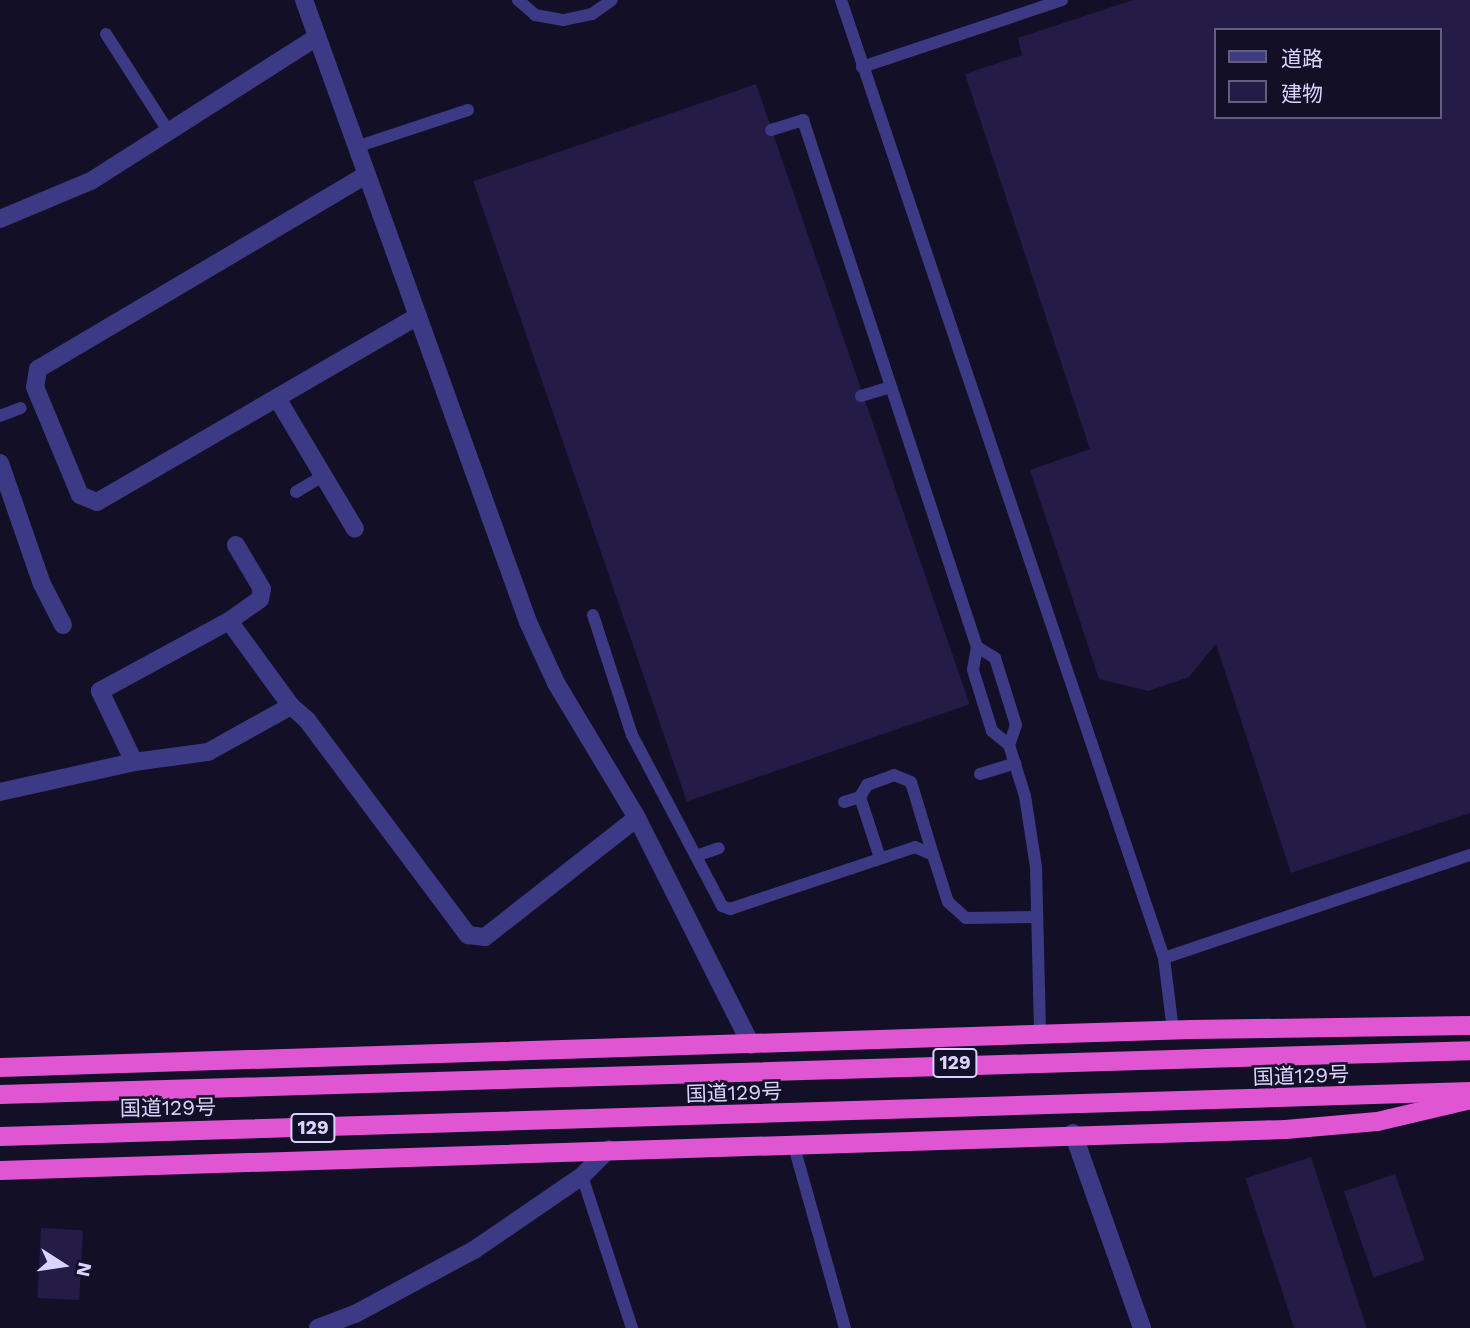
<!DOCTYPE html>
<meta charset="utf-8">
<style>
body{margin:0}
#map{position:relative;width:1470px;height:1328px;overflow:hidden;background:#130f26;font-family:"Work Sans","Noto Sans JP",sans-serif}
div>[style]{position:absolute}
.building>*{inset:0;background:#241b47;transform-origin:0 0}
.service>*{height:12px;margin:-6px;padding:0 6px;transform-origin:6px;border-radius:6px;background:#3d3a85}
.minor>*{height:18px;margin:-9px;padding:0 9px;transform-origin:9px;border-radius:9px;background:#3d3a85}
.tertiary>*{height:18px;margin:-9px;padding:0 9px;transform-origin:9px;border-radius:9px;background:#3d3a85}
.trunk>*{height:19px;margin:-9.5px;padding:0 9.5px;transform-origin:9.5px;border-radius:9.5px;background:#e055d1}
span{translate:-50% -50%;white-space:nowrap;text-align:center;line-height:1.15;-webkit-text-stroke:5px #130f26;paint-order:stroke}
.shield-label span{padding:2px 5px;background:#130f26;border:2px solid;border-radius:5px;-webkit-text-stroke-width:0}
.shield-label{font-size:19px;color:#d9d4ff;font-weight:700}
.street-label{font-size:21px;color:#d9d4ff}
.legend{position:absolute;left:1214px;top:28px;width:228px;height:91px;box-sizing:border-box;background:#130f26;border:2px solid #625e7d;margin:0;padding:9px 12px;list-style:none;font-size:21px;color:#d9d4ff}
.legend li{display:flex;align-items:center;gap:14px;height:35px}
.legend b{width:35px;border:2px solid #625e7d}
.north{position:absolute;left:28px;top:1230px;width:70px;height:70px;-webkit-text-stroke:5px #130f26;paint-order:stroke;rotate:102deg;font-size:19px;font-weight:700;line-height:28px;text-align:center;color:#d9d4ff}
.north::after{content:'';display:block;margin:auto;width:24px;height:32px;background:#d9d4ff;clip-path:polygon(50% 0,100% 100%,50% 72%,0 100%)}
</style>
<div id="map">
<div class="building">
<i style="clip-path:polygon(evenodd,1133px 0,1470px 0,1470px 813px,1291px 873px,1216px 644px,1189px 677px,1148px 691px,1099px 679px,1030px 470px,1090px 449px,965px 74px,1022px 55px,1018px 38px,1133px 0,1216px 30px,1440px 30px,1440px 117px,1216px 117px,1216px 30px)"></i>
<i style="left:756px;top:84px;width:656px;height:299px;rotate:71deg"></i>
<i style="left:1311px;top:1157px;width:180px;height:69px;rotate:72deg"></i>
<i style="left:1395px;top:1174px;width:91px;height:54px;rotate:71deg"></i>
<i style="left:41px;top:1228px;width:42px;height:70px;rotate:3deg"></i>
</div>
<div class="service">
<i style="left:518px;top:0;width:23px;rotate:41deg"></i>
<i style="left:535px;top:15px;width:29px;rotate:10deg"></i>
<i style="left:564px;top:20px;width:29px;rotate:-12deg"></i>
<i style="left:592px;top:14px;width:24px;rotate:-35deg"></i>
<i style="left:841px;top:0;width:1011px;rotate:71.37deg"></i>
<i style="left:1164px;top:958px;width:73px;rotate:82.9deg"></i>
<i style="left:106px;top:34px;width:117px;rotate:57.3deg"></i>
<i style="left:862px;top:67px;width:211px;rotate:-18.5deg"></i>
<i style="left:771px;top:130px;width:34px;rotate:-17deg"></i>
<i style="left:803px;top:120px;width:555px;rotate:71.73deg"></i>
<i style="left:977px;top:647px;width:23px;rotate:100deg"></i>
<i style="left:973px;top:670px;width:64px;rotate:72.7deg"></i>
<i style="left:992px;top:731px;width:22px;rotate:39deg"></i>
<i style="left:1009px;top:745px;width:53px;rotate:72.6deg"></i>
<i style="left:1025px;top:796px;width:72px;rotate:81.2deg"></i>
<i style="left:1036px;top:867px;width:168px;rotate:88.6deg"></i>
<i style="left:356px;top:147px;width:118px;rotate:-18.3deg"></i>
<i style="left:861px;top:396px;width:31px;rotate:-17deg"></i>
<i style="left:0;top:416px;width:22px;rotate:-21deg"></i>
<i style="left:296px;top:492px;width:31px;rotate:-31deg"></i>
<i style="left:593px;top:615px;width:126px;rotate:72deg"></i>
<i style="left:632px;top:735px;width:193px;rotate:62.2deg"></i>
<i style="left:722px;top:906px;width:9px;rotate:21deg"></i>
<i style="left:730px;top:909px;width:195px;rotate:-18.5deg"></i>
<i style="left:915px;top:847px;width:20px;rotate:24deg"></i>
<i style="left:933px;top:855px;width:49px;rotate:72.3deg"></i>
<i style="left:948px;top:902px;width:24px;rotate:42deg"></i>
<i style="left:966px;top:918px;width:71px;rotate:-0.8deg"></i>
<i style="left:977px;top:647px;width:21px;rotate:31deg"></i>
<i style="left:995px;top:658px;width:70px;rotate:72.6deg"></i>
<i style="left:1016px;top:725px;width:21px;rotate:109deg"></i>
<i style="left:980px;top:774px;width:37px;rotate:-17deg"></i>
<i style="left:860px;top:797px;width:64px;rotate:71.8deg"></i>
<i style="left:844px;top:802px;width:17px;rotate:-17deg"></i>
<i style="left:860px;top:797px;width:14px;rotate:-60deg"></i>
<i style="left:867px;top:785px;width:29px;rotate:-20deg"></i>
<i style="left:894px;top:775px;width:18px;rotate:22deg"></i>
<i style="left:911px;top:782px;width:76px;rotate:73.2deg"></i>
<i style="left:696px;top:856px;width:24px;rotate:-19deg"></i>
<i style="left:1164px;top:958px;width:323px;rotate:-18.6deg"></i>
<i style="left:793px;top:1143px;width:192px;rotate:74.3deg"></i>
<i style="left:582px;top:1176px;width:160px;rotate:71.8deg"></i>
</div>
<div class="minor">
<i style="left:366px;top:175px;width:381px;rotate:149.4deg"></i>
<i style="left:38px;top:369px;width:18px;rotate:99deg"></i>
<i style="left:35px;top:387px;width:117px;rotate:67.4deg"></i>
<i style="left:80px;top:495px;width:18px;rotate:22deg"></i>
<i style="left:97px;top:502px;width:371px;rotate:-30.1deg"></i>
<i style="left:0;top:219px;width:99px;rotate:-22.7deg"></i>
<i style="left:91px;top:181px;width:268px;rotate:-32.5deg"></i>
<i style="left:277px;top:398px;width:152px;rotate:59.2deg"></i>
<i style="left:0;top:463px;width:128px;rotate:70.9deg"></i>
<i style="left:42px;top:584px;width:46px;rotate:62.9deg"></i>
<i style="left:229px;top:621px;width:105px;rotate:53.9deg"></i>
<i style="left:134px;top:762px;width:79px;rotate:-115.6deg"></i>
<i style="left:100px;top:691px;width:147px;rotate:-28.5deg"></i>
<i style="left:229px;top:621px;width:38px;rotate:-35deg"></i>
<i style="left:260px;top:599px;width:10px;rotate:-79deg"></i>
<i style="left:262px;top:589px;width:51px;rotate:-120.6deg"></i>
<i style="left:0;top:792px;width:137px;rotate:-12.6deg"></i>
<i style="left:134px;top:762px;width:75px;rotate:-7.7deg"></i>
<i style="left:208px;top:752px;width:95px;rotate:-29deg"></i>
<i style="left:291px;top:706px;width:21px;rotate:41deg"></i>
<i style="left:307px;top:720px;width:269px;rotate:53.2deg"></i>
<i style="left:468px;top:935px;width:17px;rotate:7deg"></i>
<i style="left:485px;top:937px;width:193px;rotate:-38.1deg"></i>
<i style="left:1073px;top:1133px;width:207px;rotate:70.5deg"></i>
<i style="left:318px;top:1328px;width:40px;rotate:-21deg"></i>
<i style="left:355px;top:1314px;width:135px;rotate:-28.3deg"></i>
<i style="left:474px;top:1250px;width:131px;rotate:-34.4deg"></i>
<i style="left:582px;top:1176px;width:38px;rotate:-45deg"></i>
</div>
<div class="tertiary">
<i style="left:304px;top:0;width:661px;rotate:70.19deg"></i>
<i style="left:528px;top:622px;width:67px;rotate:65.3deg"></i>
<i style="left:556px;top:683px;width:157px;rotate:59deg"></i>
<i style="left:637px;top:818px;width:254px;rotate:63.3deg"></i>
</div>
<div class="trunk">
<i style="left:0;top:1067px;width:1192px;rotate:-1.83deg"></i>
<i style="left:1191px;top:1029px;width:279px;rotate:-0.8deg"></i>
<i style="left:0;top:1094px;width:1471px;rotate:-1.71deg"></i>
<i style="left:0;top:1136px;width:1470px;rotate:-1.75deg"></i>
<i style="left:0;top:1170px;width:1286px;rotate:-1.83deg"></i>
<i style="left:1285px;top:1129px;width:92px;rotate:-5deg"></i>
<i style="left:1377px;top:1121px;width:96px;rotate:-13.3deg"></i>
</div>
<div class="shield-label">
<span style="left:955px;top:1063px">129</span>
<span style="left:313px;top:1128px">129</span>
</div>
<div class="street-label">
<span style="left:1301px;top:1076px;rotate:-2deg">国道129号</span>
<span style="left:734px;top:1093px;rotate:-2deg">国道129号</span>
<span style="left:168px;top:1108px;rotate:-1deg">国道129号</span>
</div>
<ul class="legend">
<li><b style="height:9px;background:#3d3a85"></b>道路</li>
<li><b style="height:19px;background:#241b47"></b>建物</li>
</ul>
<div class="north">N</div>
</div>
